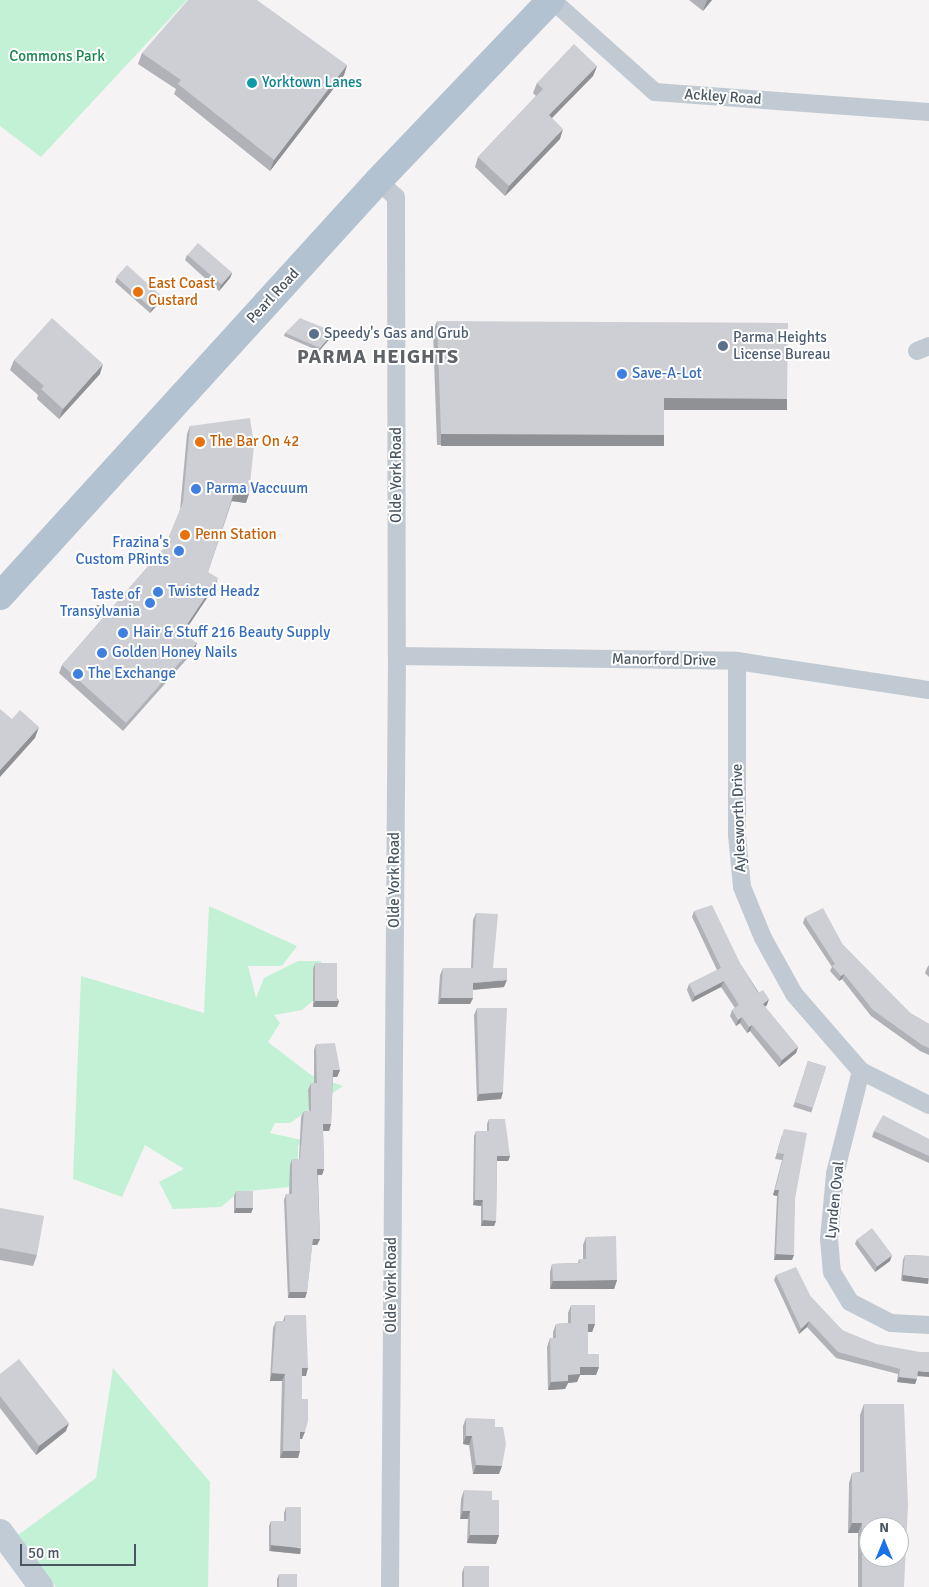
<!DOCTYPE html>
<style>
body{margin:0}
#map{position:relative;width:929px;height:1587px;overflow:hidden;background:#f5f3f3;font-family:Signika,sans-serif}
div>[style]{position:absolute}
.green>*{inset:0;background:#c3f1d5}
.minor>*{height:18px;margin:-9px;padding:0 9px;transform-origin:9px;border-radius:9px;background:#c1cad2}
.secondary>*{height:25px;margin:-12.5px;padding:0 12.5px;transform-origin:12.5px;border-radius:12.5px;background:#c1cbd6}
.primary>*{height:28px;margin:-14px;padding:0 14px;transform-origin:14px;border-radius:14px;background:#b3c2d1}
.wall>*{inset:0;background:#b0b2b7;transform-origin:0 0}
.shaded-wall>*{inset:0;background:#909195;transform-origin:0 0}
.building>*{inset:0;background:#cdcfd5;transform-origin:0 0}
.dots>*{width:14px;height:14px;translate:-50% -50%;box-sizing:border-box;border:2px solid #fff;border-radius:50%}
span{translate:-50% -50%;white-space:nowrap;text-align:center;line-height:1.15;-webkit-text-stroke:4px #fff;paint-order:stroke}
.park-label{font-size:15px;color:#17864f}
.culture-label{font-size:15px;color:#0d838f}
.left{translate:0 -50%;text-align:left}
.street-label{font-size:15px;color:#4a5661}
.food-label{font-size:15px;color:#c56008}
.service-label{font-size:15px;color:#4e5e75}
.shop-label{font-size:15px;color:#366cbe}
.right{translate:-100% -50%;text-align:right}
.district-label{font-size:20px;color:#5f6368;font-weight:700;letter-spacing:1px}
.north{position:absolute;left:859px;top:1517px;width:50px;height:50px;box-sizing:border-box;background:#fff;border:1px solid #b7bbc0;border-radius:50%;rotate:0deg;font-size:14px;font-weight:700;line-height:20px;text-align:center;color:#4a5661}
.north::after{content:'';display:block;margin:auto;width:18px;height:22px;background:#1a73e8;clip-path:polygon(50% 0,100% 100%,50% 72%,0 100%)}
.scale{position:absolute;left:20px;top:1544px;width:116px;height:22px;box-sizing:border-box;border:2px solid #4a5661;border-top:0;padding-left:6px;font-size:15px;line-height:18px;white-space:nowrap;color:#4a5661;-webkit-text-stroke:4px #fff;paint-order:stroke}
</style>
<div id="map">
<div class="green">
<i style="clip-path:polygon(0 0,187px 0,41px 157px,0 126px)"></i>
<i style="clip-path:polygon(209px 906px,297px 946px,282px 966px,248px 966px,256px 998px,264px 978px,298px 961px,321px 961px,329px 987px,302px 1010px,274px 1015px,280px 1023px,268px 1042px,311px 1075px,343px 1086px,290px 1123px,275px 1123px,270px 1133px,311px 1142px,298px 1145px,298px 1186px,239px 1192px,221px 1207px,173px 1209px,159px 1182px,184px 1169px,145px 1145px,122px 1197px,73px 1179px,81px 976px,204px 1013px)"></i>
<i style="clip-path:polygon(113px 1368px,210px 1482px,208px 1587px,56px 1587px,18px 1535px,96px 1478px)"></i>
</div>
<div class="minor">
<i style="left:552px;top:0;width:138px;rotate:41.8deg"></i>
<i style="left:655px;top:92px;width:275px;rotate:4.2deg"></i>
<i style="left:378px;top:181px;width:24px;rotate:42deg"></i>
<i style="left:396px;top:197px;width:459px;rotate:89.9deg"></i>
<i style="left:397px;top:656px;width:931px;rotate:90.43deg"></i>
<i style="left:917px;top:351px;width:13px;rotate:-23deg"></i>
<i style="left:397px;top:656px;width:340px;rotate:0.8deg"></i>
<i style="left:737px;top:661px;width:194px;rotate:8.6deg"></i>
<i style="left:737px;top:661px;width:174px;rotate:90deg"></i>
<i style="left:737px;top:835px;width:52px;rotate:84.5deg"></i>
<i style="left:742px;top:887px;width:55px;rotate:67.6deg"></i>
<i style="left:763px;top:938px;width:64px;rotate:61deg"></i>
<i style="left:794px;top:994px;width:102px;rotate:49deg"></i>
<i style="left:861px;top:1071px;width:76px;rotate:26.6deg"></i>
<i style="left:861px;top:1071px;width:106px;rotate:104.2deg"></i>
<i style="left:835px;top:1174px;width:65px;rotate:95.3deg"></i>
<i style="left:829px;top:1239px;width:33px;rotate:85deg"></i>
<i style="left:832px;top:1272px;width:35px;rotate:59deg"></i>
<i style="left:850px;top:1302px;width:46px;rotate:27.1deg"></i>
<i style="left:891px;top:1323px;width:38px;rotate:3deg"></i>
</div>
<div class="secondary">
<i style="left:0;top:1531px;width:69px;rotate:53.8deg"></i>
</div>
<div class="primary">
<i style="left:0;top:596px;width:561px;rotate:-47.67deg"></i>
<i style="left:378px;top:181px;width:250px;rotate:-46.3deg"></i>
</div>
<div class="wall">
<i style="clip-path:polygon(689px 0,712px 0,703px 11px)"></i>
<i style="clip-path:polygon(142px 53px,347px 65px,344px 75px,270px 171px,174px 94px,176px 89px,138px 64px)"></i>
<i style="clip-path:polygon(597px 66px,593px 76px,552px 118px,560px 139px,505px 196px,475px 167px,478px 157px,536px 96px,533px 93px,537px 83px)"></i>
<i style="clip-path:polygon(187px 255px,232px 273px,230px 278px,219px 291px,185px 260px)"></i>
<i style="clip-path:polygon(117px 277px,160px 302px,150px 313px,115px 282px)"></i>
<i style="clip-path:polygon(437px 321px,787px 399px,783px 410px,664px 409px,660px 446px,437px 445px,433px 331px)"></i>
<i style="clip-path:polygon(285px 333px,333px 335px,319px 351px,284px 336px)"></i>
<i style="clip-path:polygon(14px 360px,100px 374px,59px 419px,37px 399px,38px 395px,10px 370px)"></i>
<i style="clip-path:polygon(190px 426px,246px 503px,232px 501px,208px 572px,215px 586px,183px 633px,194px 651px,123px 731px,59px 673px,62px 665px,165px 547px,180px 510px,187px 434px)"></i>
<i style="clip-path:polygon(694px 911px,741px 965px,767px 1005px,765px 1007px,798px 1047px,796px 1053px,779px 1067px,750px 1031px,747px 1033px,740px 1023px,736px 1026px,730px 1016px,732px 1010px,735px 1008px,721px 987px,692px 1002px,687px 990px,689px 984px,717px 970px,692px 917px)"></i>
<i style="clip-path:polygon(476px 913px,493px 968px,504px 987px,473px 990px,473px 998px,470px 1004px,438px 1004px,440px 975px,443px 968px,471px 968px,473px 920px)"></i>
<i style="clip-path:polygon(805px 917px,843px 945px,910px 1013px,929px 1024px,929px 1055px,920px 1051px,871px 1016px,842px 979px,839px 981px,830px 971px,832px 967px,803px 923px)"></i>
<i style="clip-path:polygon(315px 963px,339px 1001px,337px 1007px,313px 1007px,313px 969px)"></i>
<i style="clip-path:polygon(929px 965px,929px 977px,925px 973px,927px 968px)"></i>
<i style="clip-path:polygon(477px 1008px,501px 1099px,477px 1101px,474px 1015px)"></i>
<i style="clip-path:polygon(316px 1044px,340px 1070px,337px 1077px,333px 1077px,331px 1124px,329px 1131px,323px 1131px,324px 1169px,322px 1175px,318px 1175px,320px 1239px,317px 1245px,312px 1245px,307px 1292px,305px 1298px,288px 1298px,284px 1200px,286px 1194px,289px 1194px,290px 1165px,292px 1159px,299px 1159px,301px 1117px,304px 1111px,309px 1111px,308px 1090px,311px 1083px,314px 1083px,314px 1050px)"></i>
<i style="left:808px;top:1061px;width:19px;height:48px;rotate:18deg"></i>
<i style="clip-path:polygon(489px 1119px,510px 1156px,508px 1161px,497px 1161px,496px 1221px,494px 1226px,481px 1226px,481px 1206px,473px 1205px,474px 1136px,476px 1131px,487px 1131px,487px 1124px)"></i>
<i style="clip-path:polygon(874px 1131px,929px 1139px,929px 1163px,872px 1137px)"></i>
<i style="clip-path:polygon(782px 1135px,795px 1199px,792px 1260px,774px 1260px,777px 1196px,773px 1195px,782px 1160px,775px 1159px)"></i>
<i style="clip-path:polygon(236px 1191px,253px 1208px,251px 1213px,234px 1213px,234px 1196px)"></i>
<i style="clip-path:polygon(0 1208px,37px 1255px,33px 1266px,0 1260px)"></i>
<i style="clip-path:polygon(586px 1237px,617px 1280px,614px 1289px,550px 1289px,550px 1272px,552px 1264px,578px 1263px,579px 1259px,583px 1259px,583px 1245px)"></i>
<i style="clip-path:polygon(857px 1239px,890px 1261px,875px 1272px,855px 1244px)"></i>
<i style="clip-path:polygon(905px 1255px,929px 1256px,901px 1281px,903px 1260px)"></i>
<i style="clip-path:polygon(776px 1275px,811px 1297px,842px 1330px,917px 1376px,915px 1384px,897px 1382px,898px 1374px,836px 1358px,807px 1327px,799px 1334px,774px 1280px)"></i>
<i style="clip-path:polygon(571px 1305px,595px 1324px,592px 1332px,588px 1332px,588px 1354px,599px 1367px,596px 1375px,580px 1375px,577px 1382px,568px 1383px,565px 1389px,548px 1390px,547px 1347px,550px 1338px,553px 1338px,553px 1332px,556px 1324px,568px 1323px,568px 1313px)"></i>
<i style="clip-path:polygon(285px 1315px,306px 1376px,302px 1376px,302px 1439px,300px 1439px,298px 1458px,280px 1458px,282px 1381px,270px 1381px,273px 1328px,276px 1321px,283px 1321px)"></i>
<i style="clip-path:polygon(0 1374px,66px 1431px,36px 1455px,0 1408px)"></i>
<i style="clip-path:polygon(864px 1404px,904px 1587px,858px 1587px,858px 1533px,848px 1533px,849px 1483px,852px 1473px,860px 1472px,860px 1415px)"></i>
<i style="clip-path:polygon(466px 1418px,495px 1427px,499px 1474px,473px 1474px,469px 1445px,463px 1444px,463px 1426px)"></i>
<i style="clip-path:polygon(464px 1490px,492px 1500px,499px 1535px,496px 1544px,467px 1543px,468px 1519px,460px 1519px,461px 1499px)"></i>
<i style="clip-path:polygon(286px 1507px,299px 1554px,269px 1551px,269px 1526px,271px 1521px,284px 1521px,284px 1513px)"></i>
<i style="clip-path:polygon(464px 1567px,489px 1587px,462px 1587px,462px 1573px)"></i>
<i style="clip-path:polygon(279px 1574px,297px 1587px,277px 1587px,277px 1579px)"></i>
</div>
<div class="shaded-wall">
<i style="clip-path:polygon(707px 0,712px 0,703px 11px)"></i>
<i style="clip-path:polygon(347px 65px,344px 75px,270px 171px,274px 160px)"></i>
<i style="clip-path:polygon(597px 66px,593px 76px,545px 125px,549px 115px)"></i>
<i style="clip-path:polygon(563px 129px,560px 139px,505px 196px,509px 186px)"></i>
<i style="clip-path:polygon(232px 273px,230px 278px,219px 291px,221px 285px)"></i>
<i style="clip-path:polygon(162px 297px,160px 302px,150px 313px,152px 308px)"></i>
<i style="clip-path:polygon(334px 332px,333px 335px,319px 351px,320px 348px)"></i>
<i style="clip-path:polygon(103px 364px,100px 374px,59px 419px,63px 409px)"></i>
<i style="left:664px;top:398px;width:123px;height:12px"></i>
<i style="left:441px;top:434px;width:223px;height:12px"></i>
<i style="clip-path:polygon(234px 492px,249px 494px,246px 503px,231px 501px)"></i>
<i style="clip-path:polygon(218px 578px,215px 586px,179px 640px,182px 632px)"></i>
<i style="left:197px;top:643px;width:9px;height:107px;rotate:111deg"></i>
<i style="clip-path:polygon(39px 727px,35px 738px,0 777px,0 770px)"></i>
<i style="clip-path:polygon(844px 974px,842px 979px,839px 981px,841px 976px)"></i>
<i style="clip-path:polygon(507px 980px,504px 987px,470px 990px,473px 983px)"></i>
<i style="clip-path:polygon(724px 981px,721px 987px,692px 1002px,695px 996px)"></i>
<i style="clip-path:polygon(441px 998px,473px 998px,470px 1004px,438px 1004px)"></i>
<i style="clip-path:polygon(769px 999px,767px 1005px,760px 1010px,763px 1004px)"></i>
<i style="clip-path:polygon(315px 1001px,339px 1001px,337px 1007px,313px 1007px)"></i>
<i style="clip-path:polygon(742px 1017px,740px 1023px,736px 1026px,738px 1020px)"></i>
<i style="clip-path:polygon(752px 1025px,750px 1031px,747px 1033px,749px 1027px)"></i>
<i style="clip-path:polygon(798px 1047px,796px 1053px,779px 1067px,782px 1060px)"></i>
<i style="clip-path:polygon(333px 1070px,340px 1070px,337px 1077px,331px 1077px)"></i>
<i style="clip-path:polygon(503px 1092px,501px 1099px,477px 1101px,479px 1094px)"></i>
<i style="clip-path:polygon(323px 1124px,331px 1124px,329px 1131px,321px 1131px)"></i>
<i style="clip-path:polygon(497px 1156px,510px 1156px,508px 1161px,495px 1161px)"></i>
<i style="clip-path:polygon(317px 1169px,324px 1169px,322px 1175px,315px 1175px)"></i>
<i style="clip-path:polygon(775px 1190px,779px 1190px,777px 1196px,773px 1195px)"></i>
<i style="clip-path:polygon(475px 1200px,483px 1200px,481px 1206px,473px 1205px)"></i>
<i style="clip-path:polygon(236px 1208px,253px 1208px,251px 1213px,234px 1213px)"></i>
<i style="clip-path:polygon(483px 1220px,496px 1221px,494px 1226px,481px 1226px)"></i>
<i style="clip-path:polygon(313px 1239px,320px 1239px,317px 1245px,311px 1245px)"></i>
<i style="clip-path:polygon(776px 1254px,794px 1255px,792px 1260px,774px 1260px)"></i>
<i style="clip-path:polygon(892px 1255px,890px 1261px,875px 1272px,877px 1266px)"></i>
<i style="left:903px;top:1275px;width:26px;height:6px;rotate:7deg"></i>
<i style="clip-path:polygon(617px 1280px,614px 1289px,550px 1289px,553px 1281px)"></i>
<i style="clip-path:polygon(290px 1292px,307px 1292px,305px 1298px,288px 1298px)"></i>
<i style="clip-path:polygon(809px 1321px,807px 1327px,799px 1334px,801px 1329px)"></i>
<i style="clip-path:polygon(588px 1324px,595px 1324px,592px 1332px,585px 1332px)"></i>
<i style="clip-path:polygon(580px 1367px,599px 1367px,596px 1375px,580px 1375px,577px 1382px,568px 1383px,565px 1389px,548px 1390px,551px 1382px,568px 1375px)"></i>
<i style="clip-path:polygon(302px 1368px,308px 1368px,306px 1376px,299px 1376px)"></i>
<i style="clip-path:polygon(918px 1371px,929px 1372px,929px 1377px,916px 1376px)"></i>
<i style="clip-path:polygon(272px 1373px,285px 1374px,282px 1381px,270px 1381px)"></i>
<i style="clip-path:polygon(899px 1377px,917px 1379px,915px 1384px,897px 1382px)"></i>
<i style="clip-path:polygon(69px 1423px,66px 1431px,36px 1455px,39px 1446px)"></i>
<i style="clip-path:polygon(300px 1432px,305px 1432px,302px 1439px,298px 1439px)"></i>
<i style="clip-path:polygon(466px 1436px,472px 1436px,469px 1445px,463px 1444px)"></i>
<i style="clip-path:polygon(283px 1451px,300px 1451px,298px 1458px,280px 1458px)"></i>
<i style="clip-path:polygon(476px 1465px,502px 1466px,499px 1474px,473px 1474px)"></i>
<i style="clip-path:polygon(463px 1511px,470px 1511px,468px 1519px,460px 1519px)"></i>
<i style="clip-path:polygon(852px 1523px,862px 1523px,858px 1533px,848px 1533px)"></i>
<i style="clip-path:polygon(470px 1535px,499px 1535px,496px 1544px,467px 1543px)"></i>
<i style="left:271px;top:1545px;width:30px;height:6px;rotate:6deg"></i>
</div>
<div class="building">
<i style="clip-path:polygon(188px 0,257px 0,347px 65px,274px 160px,178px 84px,181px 80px,142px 53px)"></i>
<i style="clip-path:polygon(574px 44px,597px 66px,549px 115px,563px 129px,509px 186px,478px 157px,543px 89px,537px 83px)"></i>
<i style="left:198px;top:243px;width:45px;height:16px;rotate:41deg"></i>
<i style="left:127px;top:265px;width:47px;height:16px;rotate:42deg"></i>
<i style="clip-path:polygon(52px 318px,103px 364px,63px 409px,41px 389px,44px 386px,14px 360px)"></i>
<i style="clip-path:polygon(300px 318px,334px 332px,320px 348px,285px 333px)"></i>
<i style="clip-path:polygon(437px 321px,788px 323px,787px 399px,664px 398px,664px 435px,441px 434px)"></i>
<i style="clip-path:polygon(250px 418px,254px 445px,249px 494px,234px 492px,208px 572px,218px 578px,182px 632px,197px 643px,126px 723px,62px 665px,165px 547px,183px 502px,190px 426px)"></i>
<i style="clip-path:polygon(0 709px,12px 719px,20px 710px,39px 727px,0 770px)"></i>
<i style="clip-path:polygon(712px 905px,741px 965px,758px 993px,763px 990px,769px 999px,763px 1004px,798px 1047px,782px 1060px,752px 1025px,749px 1027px,742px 1017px,738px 1020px,732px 1010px,739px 1005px,724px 981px,695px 996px,689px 984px,721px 968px,694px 911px)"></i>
<i style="clip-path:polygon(823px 908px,843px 945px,910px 1013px,929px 1024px,929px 1048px,922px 1045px,873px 1010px,844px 974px,841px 976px,832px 966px,835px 964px,805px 917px)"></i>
<i style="clip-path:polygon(476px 913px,498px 914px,493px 968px,507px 968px,507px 980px,473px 983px,473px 998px,441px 998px,443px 968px,473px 968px)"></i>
<i style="left:315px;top:963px;width:22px;height:38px"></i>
<i style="clip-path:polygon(477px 1008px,507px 1008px,503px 1092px,479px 1094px)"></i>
<i style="clip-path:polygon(335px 1043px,340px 1070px,333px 1070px,331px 1124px,323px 1124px,324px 1169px,317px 1169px,320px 1239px,313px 1239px,307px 1292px,290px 1292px,286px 1194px,292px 1194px,292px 1159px,300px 1159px,304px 1111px,311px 1111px,311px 1083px,317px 1083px,316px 1044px)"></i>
<i style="left:808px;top:1061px;width:19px;height:43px;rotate:18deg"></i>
<i style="clip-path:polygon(883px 1115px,929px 1139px,929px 1156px,874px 1131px)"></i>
<i style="clip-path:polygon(489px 1119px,505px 1119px,510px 1156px,497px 1156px,496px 1221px,483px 1220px,483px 1200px,475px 1200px,476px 1131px,489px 1131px)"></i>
<i style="clip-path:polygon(784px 1129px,807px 1133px,795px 1199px,794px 1255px,776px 1254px,779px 1190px,775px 1190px,784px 1154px,777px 1153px)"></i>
<i style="left:236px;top:1191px;width:17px;height:17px"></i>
<i style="clip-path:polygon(0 1208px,44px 1216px,37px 1255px,0 1248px)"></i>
<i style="left:872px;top:1228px;width:34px;height:19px;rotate:53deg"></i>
<i style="clip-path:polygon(616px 1236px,617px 1280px,553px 1281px,552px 1264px,580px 1263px,579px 1259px,586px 1259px,586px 1237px)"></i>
<i style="clip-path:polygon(905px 1255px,929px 1256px,929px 1278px,903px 1275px)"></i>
<i style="clip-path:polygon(796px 1267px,811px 1297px,842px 1330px,876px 1344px,920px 1352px,929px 1352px,929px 1372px,918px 1371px,917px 1379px,899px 1377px,900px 1369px,838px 1352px,809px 1321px,801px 1329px,776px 1275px)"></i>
<i style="clip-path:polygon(571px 1305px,595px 1305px,595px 1324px,588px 1324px,588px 1354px,599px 1354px,599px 1367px,580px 1367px,580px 1374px,568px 1375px,568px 1381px,551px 1382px,550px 1338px,556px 1338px,556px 1324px,571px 1323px)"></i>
<i style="clip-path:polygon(285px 1315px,306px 1315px,308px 1368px,302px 1368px,302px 1399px,308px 1399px,308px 1421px,305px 1432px,300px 1432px,300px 1451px,283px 1451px,285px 1374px,272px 1373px,276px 1321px,285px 1321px)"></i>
<i style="clip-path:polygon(19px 1359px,69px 1423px,39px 1446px,0 1396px,0 1374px)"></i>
<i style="clip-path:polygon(evenodd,864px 1404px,904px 1404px,908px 1505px,904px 1587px,862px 1587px,862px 1523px,852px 1523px,852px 1473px,864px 1472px,864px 1404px,869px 1527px,899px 1527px,899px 1557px,869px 1557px,869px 1527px)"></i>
<i style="clip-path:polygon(466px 1418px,495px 1419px,495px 1427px,503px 1427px,506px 1444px,502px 1466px,476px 1465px,472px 1436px,466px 1436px)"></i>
<i style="clip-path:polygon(464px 1490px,492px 1491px,492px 1500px,499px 1500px,499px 1535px,470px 1535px,470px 1511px,463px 1511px)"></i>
<i style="clip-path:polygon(286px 1507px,301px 1507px,301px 1548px,271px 1545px,271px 1521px,286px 1521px)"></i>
<i style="left:489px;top:1566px;width:21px;height:25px;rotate:90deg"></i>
<i style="left:279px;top:1574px;width:18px;height:13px"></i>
</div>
<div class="dots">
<i style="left:252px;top:83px;background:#0f9aa8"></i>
<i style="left:138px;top:292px;background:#e8710a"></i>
<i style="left:314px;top:334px;background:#5c6f8a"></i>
<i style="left:723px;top:346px;background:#5c6f8a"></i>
<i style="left:622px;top:374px;background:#3f7fe0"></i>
<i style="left:200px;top:442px;background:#e8710a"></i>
<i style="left:196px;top:489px;background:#3f7fe0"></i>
<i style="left:185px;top:535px;background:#e8710a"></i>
<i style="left:179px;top:551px;background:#3f7fe0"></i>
<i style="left:158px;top:592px;background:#3f7fe0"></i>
<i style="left:150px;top:603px;background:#3f7fe0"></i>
<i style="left:123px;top:633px;background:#3f7fe0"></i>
<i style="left:102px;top:653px;background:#3f7fe0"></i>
<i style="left:78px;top:674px;background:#3f7fe0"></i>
</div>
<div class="park-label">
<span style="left:57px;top:57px">Commons Park</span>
</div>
<div class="culture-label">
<span class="left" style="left:262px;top:83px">Yorktown Lanes</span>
</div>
<div class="street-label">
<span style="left:723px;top:97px;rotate:4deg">Ackley Road</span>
<span style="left:273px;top:296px;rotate:-47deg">Pearl Road</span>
<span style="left:397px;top:475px;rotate:-90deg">Olde York Road</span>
<span style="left:664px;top:660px;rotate:1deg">Manorford Drive</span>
<span style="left:739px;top:818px;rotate:-92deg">Aylesworth Drive</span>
<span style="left:395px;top:880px;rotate:-90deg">Olde York Road</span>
<span style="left:835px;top:1200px;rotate:-84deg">Lynden Oval</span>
<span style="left:392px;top:1285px;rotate:-90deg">Olde York Road</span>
</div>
<div class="food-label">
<span class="left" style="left:148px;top:292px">East Coast<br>Custard</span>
<span class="left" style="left:210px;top:442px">The Bar On 42</span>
<span class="left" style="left:195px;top:535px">Penn Station</span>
</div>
<div class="service-label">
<span class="left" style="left:324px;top:334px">Speedy's Gas and Grub</span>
<span class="left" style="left:733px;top:346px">Parma Heights<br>License Bureau</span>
</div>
<div class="shop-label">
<span class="left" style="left:632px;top:374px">Save-A-Lot</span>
<span class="left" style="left:206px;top:489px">Parma Vaccuum</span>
<span class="right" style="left:169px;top:551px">Frazina's<br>Custom PRints</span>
<span class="left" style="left:168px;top:592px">Twisted Headz</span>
<span class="right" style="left:140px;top:603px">Taste of<br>Transylvania</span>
<span class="left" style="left:133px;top:633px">Hair &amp; Stuff 216 Beauty Supply</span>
<span class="left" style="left:112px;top:653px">Golden Honey Nails</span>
<span class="left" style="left:88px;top:674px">The Exchange</span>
</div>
<div class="district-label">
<span style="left:378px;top:356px">PARMA HEIGHTS</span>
</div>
<div class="north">N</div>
<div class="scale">50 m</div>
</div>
